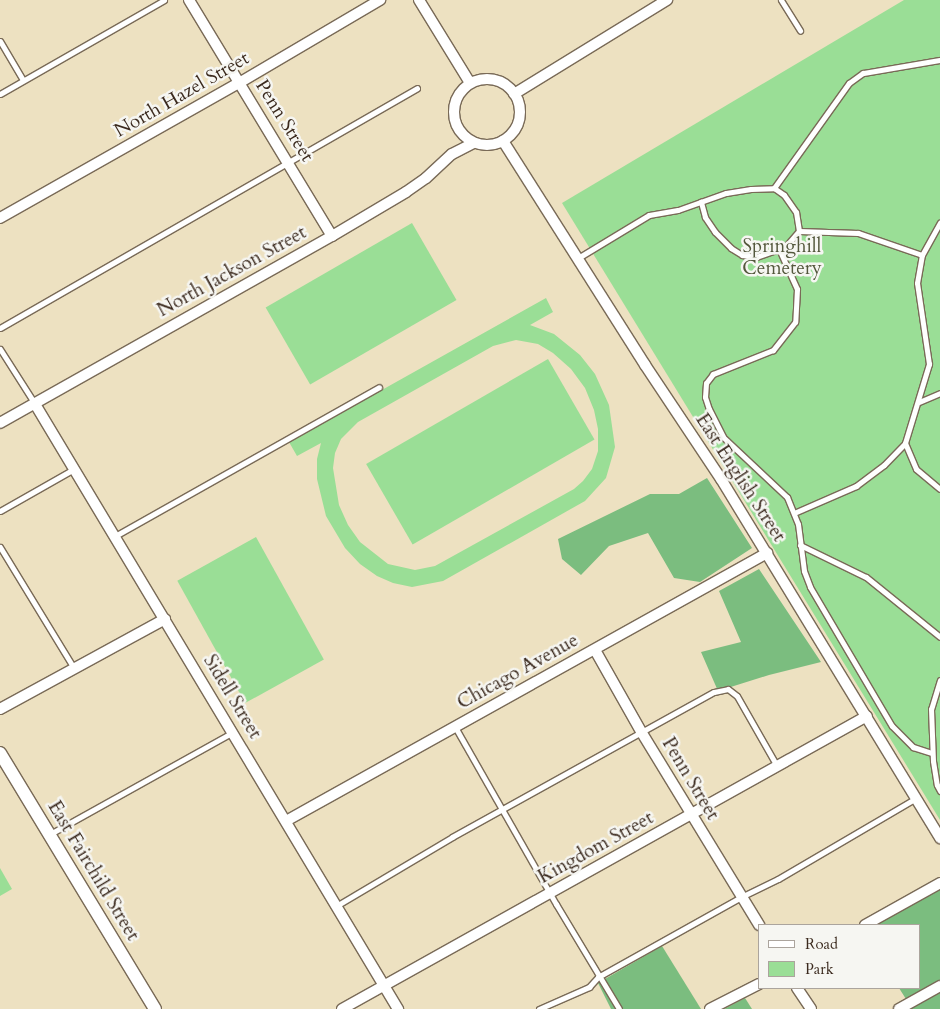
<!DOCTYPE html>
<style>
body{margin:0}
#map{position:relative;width:940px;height:1009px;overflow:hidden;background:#ede1c1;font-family:Cardo,serif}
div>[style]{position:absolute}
.green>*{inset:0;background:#9ade96;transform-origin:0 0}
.forest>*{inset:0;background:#7bbd7f}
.roads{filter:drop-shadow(1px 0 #796a57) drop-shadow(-1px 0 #796a57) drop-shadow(0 1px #796a57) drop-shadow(0 -1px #796a57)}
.service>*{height:5px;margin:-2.5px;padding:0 2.5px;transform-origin:2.5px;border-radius:2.5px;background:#fff}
.minor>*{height:10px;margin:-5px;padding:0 5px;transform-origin:5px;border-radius:5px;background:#fff}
.minor>.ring{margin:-5px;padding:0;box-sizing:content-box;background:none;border:10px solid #fff;border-radius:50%}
.tertiary>*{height:12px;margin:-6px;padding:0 6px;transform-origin:6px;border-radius:6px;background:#fff}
span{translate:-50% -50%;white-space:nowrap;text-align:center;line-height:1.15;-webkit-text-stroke:5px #f6f6f2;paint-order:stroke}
.street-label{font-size:19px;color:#3b2a1e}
.park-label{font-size:19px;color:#53573c}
.legend{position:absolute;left:758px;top:924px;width:162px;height:65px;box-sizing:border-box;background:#f6f6f2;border:1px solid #aba49d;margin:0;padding:6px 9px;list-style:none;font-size:15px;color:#3b2a1e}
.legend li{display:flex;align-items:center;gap:10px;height:25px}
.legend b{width:25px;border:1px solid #aba49d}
</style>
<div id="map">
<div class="green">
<i style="clip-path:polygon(904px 0,940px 0,940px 820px,562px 203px)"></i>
<i style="left:412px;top:223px;width:89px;height:169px;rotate:60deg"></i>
<i style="clip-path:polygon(evenodd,546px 298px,553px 312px,530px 325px,554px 334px,580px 355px,595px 374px,609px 405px,615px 447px,606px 478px,585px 501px,443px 581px,412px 587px,393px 583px,377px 576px,360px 564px,345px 548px,326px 516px,317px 479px,317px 459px,321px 443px,297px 456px,289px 442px,546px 298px,516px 340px,538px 344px,553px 353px,571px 369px,585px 388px,594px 410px,598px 429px,598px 451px,592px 469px,583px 481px,574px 489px,435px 566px,415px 570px,388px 564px,360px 542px,348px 525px,339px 505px,333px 468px,335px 453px,341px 439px,358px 422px,493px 346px,516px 340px)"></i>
<i style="left:548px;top:359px;width:93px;height:210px;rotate:60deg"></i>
<i style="left:256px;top:537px;width:140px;height:90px;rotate:61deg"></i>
<i style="clip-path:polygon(0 868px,12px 889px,0 896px)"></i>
</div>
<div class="forest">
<i style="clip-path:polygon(707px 478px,752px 548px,700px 582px,674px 578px,648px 533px,609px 546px,581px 575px,562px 559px,558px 539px,650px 494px,679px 494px)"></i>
<i style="clip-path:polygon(759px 569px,821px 662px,769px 675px,718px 691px,701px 652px,741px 642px,719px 591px)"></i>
<i style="clip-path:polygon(940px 889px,940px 1009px,908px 1009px,911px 1007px,899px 988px,919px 988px,919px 925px,874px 925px)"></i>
<i style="clip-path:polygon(662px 946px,701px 1009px,611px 1009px,598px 983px)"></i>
<i style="clip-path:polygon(745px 998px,752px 1009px,724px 1009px)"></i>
</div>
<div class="roads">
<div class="service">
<i style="left:781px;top:0;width:36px;rotate:58deg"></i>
<i style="left:0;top:41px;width:45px;rotate:59.5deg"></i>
<i style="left:0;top:94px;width:189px;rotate:-29.8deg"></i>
<i style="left:774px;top:188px;width:129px;rotate:-54.5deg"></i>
<i style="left:849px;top:83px;width:17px;rotate:-36deg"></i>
<i style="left:863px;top:73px;width:78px;rotate:-9.6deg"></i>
<i style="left:779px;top:249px;width:44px;rotate:65.8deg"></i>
<i style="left:797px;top:289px;width:33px;rotate:93deg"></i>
<i style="left:795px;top:322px;width:36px;rotate:128deg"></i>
<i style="left:773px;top:350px;width:65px;rotate:158.2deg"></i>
<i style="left:713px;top:374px;width:11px;rotate:128deg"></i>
<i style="left:706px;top:383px;width:14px;rotate:94deg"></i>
<i style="left:705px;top:397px;width:13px;rotate:72deg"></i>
<i style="left:709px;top:409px;width:31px;rotate:63deg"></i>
<i style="left:723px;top:437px;width:88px;rotate:43.2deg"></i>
<i style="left:787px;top:497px;width:29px;rotate:68deg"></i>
<i style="left:798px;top:524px;width:47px;rotate:82.7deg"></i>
<i style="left:804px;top:571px;width:17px;rotate:69deg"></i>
<i style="left:810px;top:587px;width:161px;rotate:59.5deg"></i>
<i style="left:892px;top:726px;width:30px;rotate:45deg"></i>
<i style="left:913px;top:747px;width:20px;rotate:18deg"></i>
<i style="left:922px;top:255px;width:37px;rotate:-61deg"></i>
<i style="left:578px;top:258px;width:83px;rotate:-31.2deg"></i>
<i style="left:649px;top:215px;width:29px;rotate:-10deg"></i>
<i style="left:678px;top:210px;width:51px;rotate:-19.5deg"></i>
<i style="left:726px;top:193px;width:25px;rotate:-9deg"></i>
<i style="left:751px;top:189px;width:23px;rotate:-2deg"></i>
<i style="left:774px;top:188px;width:12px;rotate:35deg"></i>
<i style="left:784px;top:195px;width:21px;rotate:55deg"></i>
<i style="left:796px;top:212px;width:19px;rotate:81deg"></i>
<i style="left:799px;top:231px;width:21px;rotate:131deg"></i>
<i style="left:785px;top:247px;width:31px;rotate:161deg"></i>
<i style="left:756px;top:257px;width:14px;rotate:-172deg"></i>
<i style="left:742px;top:255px;width:13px;rotate:-148deg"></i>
<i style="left:731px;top:248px;width:23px;rotate:-135deg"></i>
<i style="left:715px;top:232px;width:18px;rotate:-124deg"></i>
<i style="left:705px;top:217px;width:16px;rotate:-105deg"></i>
<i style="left:0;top:328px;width:481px;rotate:-29.9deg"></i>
<i style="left:0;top:349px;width:65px;rotate:57.5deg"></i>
<i style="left:919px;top:402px;width:23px;rotate:-23deg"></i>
<i style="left:905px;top:443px;width:28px;rotate:67deg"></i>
<i style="left:916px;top:469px;width:31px;rotate:40deg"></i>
<i style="left:0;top:511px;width:85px;rotate:-29.6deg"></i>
<i style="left:794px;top:513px;width:68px;rotate:-23.5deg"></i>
<i style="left:856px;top:486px;width:35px;rotate:-37deg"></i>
<i style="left:884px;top:465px;width:30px;rotate:-46deg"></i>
<i style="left:905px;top:443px;width:83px;rotate:-73.1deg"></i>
<i style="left:929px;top:364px;width:82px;rotate:-98.4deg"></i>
<i style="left:917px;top:283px;width:28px;rotate:-80deg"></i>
<i style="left:922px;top:255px;width:68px;rotate:-161deg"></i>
<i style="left:858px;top:233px;width:59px;rotate:-178.1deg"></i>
<i style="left:115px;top:536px;width:303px;rotate:-29.4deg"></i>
<i style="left:800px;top:545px;width:73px;rotate:25.9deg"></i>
<i style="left:866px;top:577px;width:95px;rotate:39deg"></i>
<i style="left:0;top:547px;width:142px;rotate:58.6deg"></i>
<i style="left:940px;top:680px;width:30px;rotate:107deg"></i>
<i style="left:931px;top:709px;width:52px;rotate:87.8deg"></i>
<i style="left:933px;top:761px;width:24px;rotate:81deg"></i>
<i style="left:937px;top:785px;width:7px;rotate:63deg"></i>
<i style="left:455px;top:727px;width:204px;rotate:60.3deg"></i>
<i style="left:556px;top:904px;width:122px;rotate:59deg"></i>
<i style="left:50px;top:834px;width:210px;rotate:-29.1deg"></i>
<i style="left:336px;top:906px;width:135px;rotate:-30.7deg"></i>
<i style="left:452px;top:837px;width:299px;rotate:-29deg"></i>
<i style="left:714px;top:692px;width:14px;rotate:-12deg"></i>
<i style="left:728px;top:689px;width:11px;rotate:38deg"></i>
<i style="left:737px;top:696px;width:81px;rotate:60.3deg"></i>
<i style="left:539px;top:1009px;width:55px;rotate:-23.7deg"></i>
<i style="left:589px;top:987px;width:13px;rotate:-48deg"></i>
<i style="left:598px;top:977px;width:164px;rotate:-29.2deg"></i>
<i style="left:741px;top:897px;width:41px;rotate:-25.9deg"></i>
<i style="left:778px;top:879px;width:160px;rotate:-30.4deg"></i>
</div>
<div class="minor">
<i style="left:189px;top:0;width:276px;rotate:58.8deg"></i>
<i style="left:419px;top:0;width:97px;rotate:58.4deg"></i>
<i class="ring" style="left:454px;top:79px;width:56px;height:56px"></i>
<i style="left:514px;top:94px;width:180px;rotate:-31.6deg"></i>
<i style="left:503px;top:141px;width:265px;rotate:57.6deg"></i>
<i style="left:645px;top:365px;width:137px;rotate:56.3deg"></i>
<i style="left:721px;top:479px;width:421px;rotate:58.6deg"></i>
<i style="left:0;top:218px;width:274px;rotate:-29.5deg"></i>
<i style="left:239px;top:83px;width:164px;rotate:-30.5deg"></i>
<i style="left:35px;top:404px;width:706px;rotate:59.04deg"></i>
<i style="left:0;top:423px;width:381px;rotate:-29.4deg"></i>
<i style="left:332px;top:236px;width:86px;rotate:-30.7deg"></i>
<i style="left:406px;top:192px;width:24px;rotate:-35deg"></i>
<i style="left:426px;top:178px;width:35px;rotate:-43deg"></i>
<i style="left:452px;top:154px;width:25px;rotate:-27deg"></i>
<i style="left:595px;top:650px;width:95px;rotate:60.5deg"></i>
<i style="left:642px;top:733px;width:225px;rotate:58.6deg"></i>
<i style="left:0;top:709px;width:188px;rotate:-28.6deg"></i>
<i style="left:286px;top:821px;width:551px;rotate:-29.13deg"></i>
<i style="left:865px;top:925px;width:86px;rotate:-29.2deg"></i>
<i style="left:797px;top:988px;width:25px;rotate:56deg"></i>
<i style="left:342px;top:1009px;width:601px;rotate:-29.17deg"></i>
<i style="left:710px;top:1009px;width:55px;rotate:-27deg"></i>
<i style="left:899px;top:1009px;width:47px;rotate:-29.3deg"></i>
</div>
<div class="tertiary">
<i style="left:0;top:753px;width:299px;rotate:58.8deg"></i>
</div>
</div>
<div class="street-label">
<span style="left:182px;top:95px;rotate:-30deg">North Hazel Street</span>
<span style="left:284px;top:121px;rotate:58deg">Penn Street</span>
<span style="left:232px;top:272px;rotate:-29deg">North Jackson Street</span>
<span style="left:740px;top:478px;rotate:57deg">East English Street</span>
<span style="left:518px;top:672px;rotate:-29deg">Chicago Avenue</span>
<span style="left:232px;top:697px;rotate:59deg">Sidell Street</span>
<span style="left:690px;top:779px;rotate:59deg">Penn Street</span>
<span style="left:596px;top:848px;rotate:-29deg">Kingdom Street</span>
<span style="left:93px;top:871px;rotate:59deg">East Fairchild Street</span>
</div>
<div class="park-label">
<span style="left:782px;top:258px">Springhill<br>Cemetery</span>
</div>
<ul class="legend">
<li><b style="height:6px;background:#fff"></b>Road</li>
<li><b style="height:14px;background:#9ade96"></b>Park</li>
</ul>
</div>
